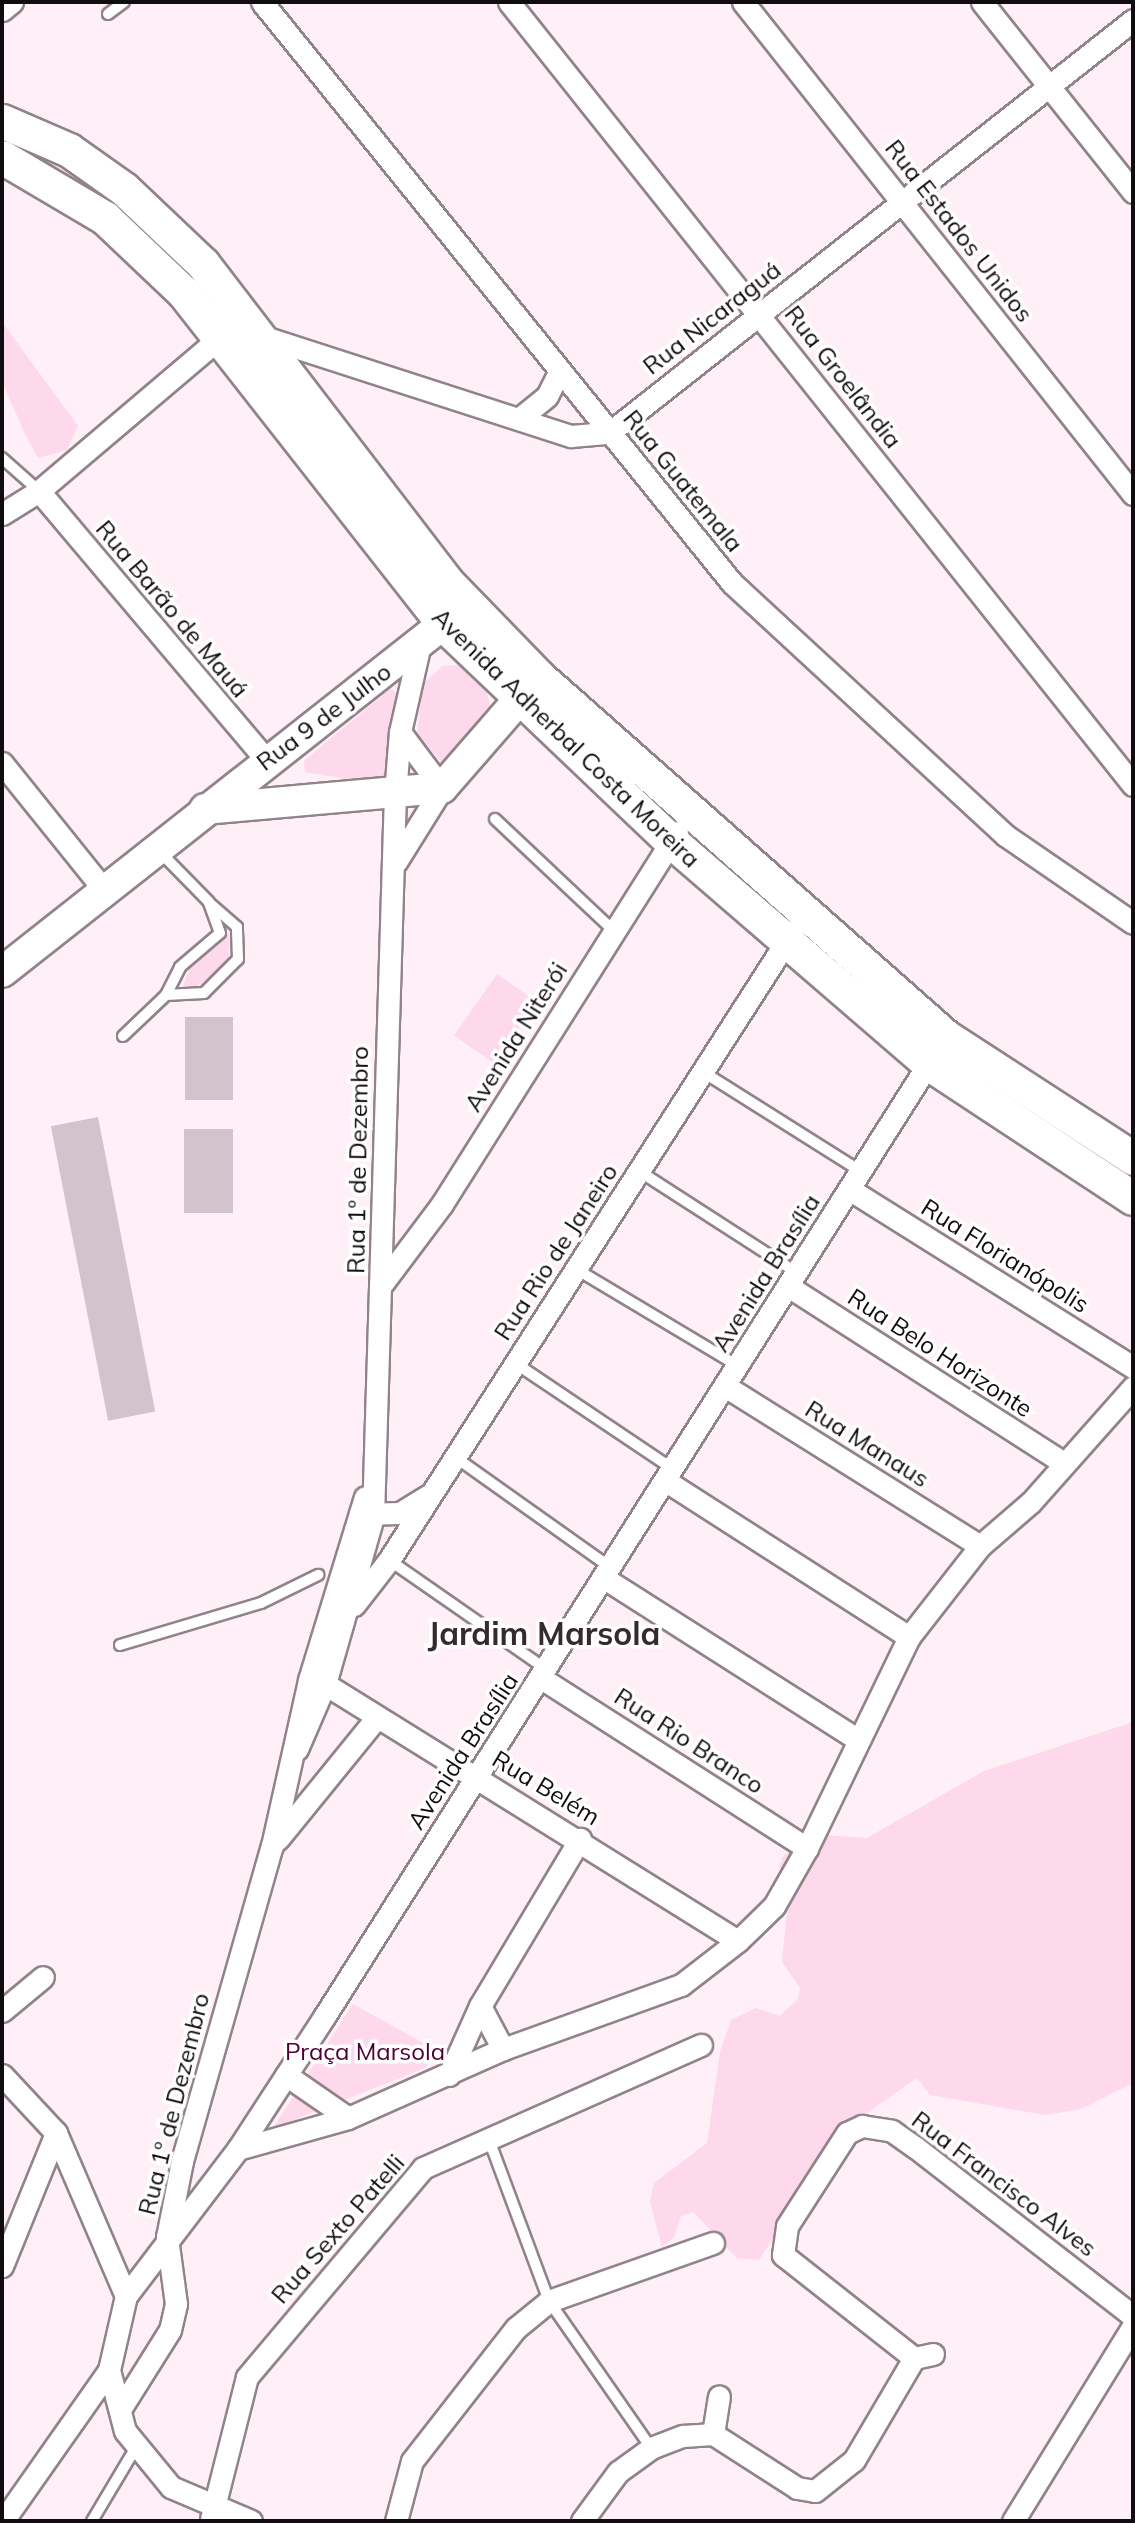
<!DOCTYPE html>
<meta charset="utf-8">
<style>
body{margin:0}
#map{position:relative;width:1135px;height:2523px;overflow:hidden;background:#ffeff7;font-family:Mulish,sans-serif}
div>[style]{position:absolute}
.green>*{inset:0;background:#fdd9eb;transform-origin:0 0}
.building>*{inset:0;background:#d3c3cb;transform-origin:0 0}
.roads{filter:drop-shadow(2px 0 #91838a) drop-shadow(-2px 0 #91838a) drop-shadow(0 2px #91838a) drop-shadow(0 -2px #91838a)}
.service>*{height:10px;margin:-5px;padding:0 5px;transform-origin:5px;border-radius:5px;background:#fff}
.minor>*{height:21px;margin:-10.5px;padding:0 10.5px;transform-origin:10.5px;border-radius:10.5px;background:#fff}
.secondary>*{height:30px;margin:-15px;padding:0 15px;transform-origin:15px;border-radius:15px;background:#fff}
.primary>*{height:33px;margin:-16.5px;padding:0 16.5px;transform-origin:16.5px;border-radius:16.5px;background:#fff}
span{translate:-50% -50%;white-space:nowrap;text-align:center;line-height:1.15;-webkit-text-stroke:7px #fff;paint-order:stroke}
.street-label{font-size:24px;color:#110c0f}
.park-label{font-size:24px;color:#4e0036}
.district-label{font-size:32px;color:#362a30;font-weight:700}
.frame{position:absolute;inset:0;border:4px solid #110c0f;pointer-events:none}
</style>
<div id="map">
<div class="green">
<i style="clip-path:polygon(2px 322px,78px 426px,67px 450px,38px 458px,26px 436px,2px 382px)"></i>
<i style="clip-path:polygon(460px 665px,487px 693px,491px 710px,443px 764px,417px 733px,423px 684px,442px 666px)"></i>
<i style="clip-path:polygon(391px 688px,397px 694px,390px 776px,352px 780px,305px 772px,304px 761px)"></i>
<i style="clip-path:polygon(229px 932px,229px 961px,217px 977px,180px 993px,190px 968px)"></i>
<i style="left:497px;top:974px;width:49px;height:75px;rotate:35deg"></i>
<i style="clip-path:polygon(1133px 1722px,1133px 2083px,1081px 2109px,1045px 2115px,930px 2095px,917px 2078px,854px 2122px,845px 2138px,847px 2156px,803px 2193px,759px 2260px,737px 2258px,693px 2212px,681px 2216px,674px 2237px,662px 2247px,650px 2202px,654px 2183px,707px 2143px,720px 2052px,731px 2020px,756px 2008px,780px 2016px,798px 1999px,800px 1988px,782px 1962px,789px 1891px,779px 1866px,784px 1855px,823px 1835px,867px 1838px,984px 1771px)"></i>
<i style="clip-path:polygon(353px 2004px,436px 2050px,425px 2068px,273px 2128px)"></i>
</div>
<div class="building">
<i style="left:185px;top:1017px;width:48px;height:83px"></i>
<i style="left:98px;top:1117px;width:300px;height:48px;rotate:79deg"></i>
<i style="left:184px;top:1129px;width:49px;height:84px"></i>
</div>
<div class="roads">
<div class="service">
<i style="left:108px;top:14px;width:20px;rotate:-37deg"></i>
<i style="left:2px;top:458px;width:50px;rotate:41.7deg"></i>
<i style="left:495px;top:819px;width:163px;rotate:43.3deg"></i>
<i style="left:166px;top:995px;width:38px;rotate:-3deg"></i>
<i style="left:204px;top:993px;width:48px;rotate:-45deg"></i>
<i style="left:238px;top:959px;width:32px;rotate:-92deg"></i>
<i style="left:237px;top:927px;width:35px;rotate:-139deg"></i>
<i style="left:123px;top:1036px;width:59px;rotate:-43.6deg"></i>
<i style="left:166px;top:995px;width:31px;rotate:-63deg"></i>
<i style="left:180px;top:967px;width:52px;rotate:-40.4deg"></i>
<i style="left:220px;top:933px;width:33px;rotate:-110deg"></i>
<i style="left:209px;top:902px;width:71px;rotate:-134.4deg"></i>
<i style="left:703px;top:1072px;width:186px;rotate:32.2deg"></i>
<i style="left:639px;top:1171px;width:188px;rotate:32.8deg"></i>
<i style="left:576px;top:1269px;width:189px;rotate:30.9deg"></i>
<i style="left:515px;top:1363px;width:190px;rotate:33.9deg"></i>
<i style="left:455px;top:1457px;width:191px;rotate:35.4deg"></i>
<i style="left:389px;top:1560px;width:193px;rotate:34.8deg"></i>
<i style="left:120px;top:1645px;width:147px;rotate:-16.6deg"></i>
<i style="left:261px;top:1603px;width:64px;rotate:-26.2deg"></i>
<i style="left:488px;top:2137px;width:175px;rotate:69.6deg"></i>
<i style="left:549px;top:2301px;width:179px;rotate:55.2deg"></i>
<i style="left:92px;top:2521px;width:84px;rotate:-59.2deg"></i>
</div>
<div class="minor">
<i style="left:262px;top:2px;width:747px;rotate:51.03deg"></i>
<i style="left:732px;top:583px;width:372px;rotate:42.7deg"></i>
<i style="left:1005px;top:835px;width:155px;rotate:34.5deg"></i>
<i style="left:509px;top:2px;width:1001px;rotate:51.45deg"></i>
<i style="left:743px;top:2px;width:628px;rotate:51.6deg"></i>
<i style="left:982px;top:2px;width:243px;rotate:51.5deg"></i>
<i style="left:2px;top:10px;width:13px;rotate:-39deg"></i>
<i style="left:261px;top:336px;width:326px;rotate:17.9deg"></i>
<i style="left:571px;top:436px;width:38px;rotate:-5deg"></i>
<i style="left:609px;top:433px;width:667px;rotate:-38.24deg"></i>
<i style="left:520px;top:418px;width:35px;rotate:-39deg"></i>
<i style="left:547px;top:396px;width:28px;rotate:-63deg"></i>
<i style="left:39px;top:491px;width:352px;rotate:49.8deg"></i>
<i style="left:2px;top:514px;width:44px;rotate:-31.9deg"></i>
<i style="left:39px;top:491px;width:241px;rotate:-40.3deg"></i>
<i style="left:2px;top:763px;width:164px;rotate:51.2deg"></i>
<i style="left:396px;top:862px;width:87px;rotate:-58.1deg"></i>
<i style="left:442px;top:788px;width:70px;rotate:-126.9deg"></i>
<i style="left:849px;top:1189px;width:335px;rotate:32.1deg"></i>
<i style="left:382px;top:1284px;width:100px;rotate:-53.1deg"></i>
<i style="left:442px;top:1204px;width:440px;rotate:-57.7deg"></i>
<i style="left:788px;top:1286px;width:328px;rotate:32.7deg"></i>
<i style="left:725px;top:1386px;width:301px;rotate:32.1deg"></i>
<i style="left:666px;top:1481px;width:289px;rotate:32.7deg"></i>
<i style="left:360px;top:1514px;width:40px;rotate:-1.4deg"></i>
<i style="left:400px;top:1513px;width:32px;rotate:-32deg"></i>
<i style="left:604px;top:1578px;width:301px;rotate:32.5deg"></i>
<i style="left:354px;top:1605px;width:57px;rotate:-52.1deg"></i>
<i style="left:389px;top:1560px;width:748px;rotate:-57.29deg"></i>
<i style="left:326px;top:1671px;width:13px;rotate:94deg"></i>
<i style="left:325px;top:1684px;width:486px;rotate:31.9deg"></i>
<i style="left:541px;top:1678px;width:316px;rotate:32.6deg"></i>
<i style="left:297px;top:1749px;width:71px;rotate:-66.7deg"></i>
<i style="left:325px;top:1684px;width:174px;rotate:-74deg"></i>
<i style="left:373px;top:1517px;width:723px;rotate:-88.26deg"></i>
<i style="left:395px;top:794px;width:62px;rotate:-85.4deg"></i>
<i style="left:400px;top:732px;width:90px;rotate:-77.2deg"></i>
<i style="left:278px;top:1839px;width:157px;rotate:-50.9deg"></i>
<i style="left:480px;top:2006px;width:49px;rotate:61.9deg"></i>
<i style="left:2px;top:2011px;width:53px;rotate:-39.7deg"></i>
<i style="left:2px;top:2075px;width:79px;rotate:47deg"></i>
<i style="left:56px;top:2133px;width:177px;rotate:66.8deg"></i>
<i style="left:286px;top:2075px;width:75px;rotate:34.7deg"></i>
<i style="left:449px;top:2075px;width:76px;rotate:-65.8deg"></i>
<i style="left:480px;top:2006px;width:195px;rotate:-59.1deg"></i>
<i style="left:238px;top:2149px;width:114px;rotate:-15.7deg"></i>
<i style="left:348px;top:2118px;width:170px;rotate:-24deg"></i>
<i style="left:503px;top:2049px;width:189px;rotate:-19.8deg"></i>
<i style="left:681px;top:1985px;width:72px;rotate:-37.7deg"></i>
<i style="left:738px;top:1941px;width:50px;rotate:-44.2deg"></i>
<i style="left:774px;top:1906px;width:67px;rotate:-60.4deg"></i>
<i style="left:807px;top:1848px;width:234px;rotate:-64.2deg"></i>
<i style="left:909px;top:1637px;width:115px;rotate:-52deg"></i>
<i style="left:980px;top:1546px;width:67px;rotate:-40.8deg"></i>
<i style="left:1031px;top:1502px;width:154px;rotate:-48.4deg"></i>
<i style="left:2px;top:2266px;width:144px;rotate:-67.9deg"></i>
<i style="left:933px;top:2354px;width:19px;rotate:168deg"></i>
<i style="left:914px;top:2358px;width:167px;rotate:-141.8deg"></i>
<i style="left:783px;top:2255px;width:29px;rotate:-82deg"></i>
<i style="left:787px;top:2226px;width:111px;rotate:-57.2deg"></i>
<i style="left:847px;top:2133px;width:17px;rotate:-25deg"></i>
<i style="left:862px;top:2126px;width:30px;rotate:9deg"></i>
<i style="left:892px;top:2131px;width:28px;rotate:35deg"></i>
<i style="left:915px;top:2147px;width:276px;rotate:37.8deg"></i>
<i style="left:121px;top:2408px;width:92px;rotate:-57.9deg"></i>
<i style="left:170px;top:2330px;width:27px;rotate:-77deg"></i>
<i style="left:176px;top:2304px;width:68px;rotate:-97.7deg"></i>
<i style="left:167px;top:2237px;width:77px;rotate:-78.8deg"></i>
<i style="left:182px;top:2161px;width:328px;rotate:-74.1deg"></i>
<i style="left:272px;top:1846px;width:170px;rotate:-77.4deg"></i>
<i style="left:309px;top:1680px;width:191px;rotate:-73deg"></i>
<i style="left:713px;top:2434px;width:38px;rotate:-81deg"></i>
<i style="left:211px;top:2519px;width:146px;rotate:-75.8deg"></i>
<i style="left:247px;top:2377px;width:273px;rotate:-49.9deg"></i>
<i style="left:423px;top:2168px;width:304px;rotate:-23.9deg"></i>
<i style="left:3px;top:2521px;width:184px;rotate:-54.9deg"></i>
<i style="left:251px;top:2521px;width:87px;rotate:-157deg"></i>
<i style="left:171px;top:2487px;width:72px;rotate:-129.4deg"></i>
<i style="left:125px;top:2431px;width:63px;rotate:-104.7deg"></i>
<i style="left:109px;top:2370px;width:76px;rotate:-77.1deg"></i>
<i style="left:126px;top:2296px;width:185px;rotate:-52.7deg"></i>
<i style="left:238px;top:2149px;width:158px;rotate:-56.9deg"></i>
<i style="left:324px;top:2017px;width:1141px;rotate:-57.63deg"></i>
<i style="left:396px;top:2521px;width:62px;rotate:-75.1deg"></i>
<i style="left:412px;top:2461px;width:169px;rotate:-52deg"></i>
<i style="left:516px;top:2328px;width:43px;rotate:-39.3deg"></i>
<i style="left:549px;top:2301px;width:174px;rotate:-19.5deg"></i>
<i style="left:582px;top:2521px;width:61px;rotate:-53.7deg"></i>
<i style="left:618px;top:2472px;width:41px;rotate:-36deg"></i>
<i style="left:651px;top:2448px;width:34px;rotate:-21deg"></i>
<i style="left:683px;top:2436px;width:30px;rotate:-4deg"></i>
<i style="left:713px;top:2434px;width:100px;rotate:32.7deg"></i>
<i style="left:797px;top:2488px;width:18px;rotate:9deg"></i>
<i style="left:815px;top:2491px;width:50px;rotate:-38.5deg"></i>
<i style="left:854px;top:2460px;width:118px;rotate:-59.5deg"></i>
<i style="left:1013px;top:2521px;width:229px;rotate:-58.4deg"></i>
</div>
<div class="secondary">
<i style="left:205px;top:809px;width:238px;rotate:-5.1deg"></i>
<i style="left:442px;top:788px;width:143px;rotate:-49deg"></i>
<i style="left:2px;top:972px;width:585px;rotate:-38.26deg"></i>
</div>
<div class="primary">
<i style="left:2px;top:121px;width:73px;rotate:23.4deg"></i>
<i style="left:69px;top:150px;width:67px;rotate:35.3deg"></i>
<i style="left:124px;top:189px;width:109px;rotate:43.5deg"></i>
<i style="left:203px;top:264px;width:399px;rotate:52.5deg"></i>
<i style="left:446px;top:581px;width:134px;rotate:45.9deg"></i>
<i style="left:539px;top:677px;width:542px;rotate:41.48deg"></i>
<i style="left:945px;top:1036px;width:224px;rotate:33deg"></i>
<i style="left:2px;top:157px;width:120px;rotate:30.6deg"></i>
<i style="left:105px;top:218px;width:109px;rotate:43.5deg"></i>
<i style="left:184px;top:293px;width:422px;rotate:51.9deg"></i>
<i style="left:444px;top:625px;width:313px;rotate:43.6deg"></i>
<i style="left:671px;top:841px;width:340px;rotate:40.8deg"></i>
<i style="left:928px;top:1063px;width:245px;rotate:33.4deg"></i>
</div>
</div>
<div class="street-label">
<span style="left:959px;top:231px;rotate:52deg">Rua Estados Unidos</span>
<span style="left:712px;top:318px;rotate:-38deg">Rua Nicaraguá</span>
<span style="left:843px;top:377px;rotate:52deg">Rua Groelândia</span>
<span style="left:683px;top:481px;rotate:51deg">Rua Guatemala</span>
<span style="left:172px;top:609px;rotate:50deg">Rua Barão de Mauá</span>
<span style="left:324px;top:717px;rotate:-37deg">Rua 9 de Julho</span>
<span style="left:566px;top:738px;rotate:44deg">Avenida Adherbal Costa Moreira</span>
<span style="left:516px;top:1037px;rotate:-58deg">Avenida Niterói</span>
<span style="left:358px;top:1160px;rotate:-89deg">Rua 1º de Dezembro</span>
<span style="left:556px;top:1252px;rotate:-57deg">Rua Rio de Janeiro</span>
<span style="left:1005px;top:1256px;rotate:32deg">Rua Florianópolis</span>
<span style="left:766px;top:1273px;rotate:-58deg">Avenida Brasília</span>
<span style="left:940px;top:1353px;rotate:33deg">Rua Belo Horizonte</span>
<span style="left:867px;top:1444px;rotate:32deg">Rua Manaus</span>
<span style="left:689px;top:1741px;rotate:33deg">Rua Rio Branco</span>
<span style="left:463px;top:1751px;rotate:-57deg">Avenida Brasília</span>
<span style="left:546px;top:1788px;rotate:31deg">Rua Belém</span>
<span style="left:174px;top:2104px;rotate:-76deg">Rua 1º de Dezembro</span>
<span style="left:1004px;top:2184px;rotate:37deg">Rua Francisco Alves</span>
<span style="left:338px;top:2229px;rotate:-49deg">Rua Sexto Patelli</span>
</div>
<div class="park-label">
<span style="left:365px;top:2052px">Praça Marsola</span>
</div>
<div class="district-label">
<span style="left:544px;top:1633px">Jardim Marsola</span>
</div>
<div class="frame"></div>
</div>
